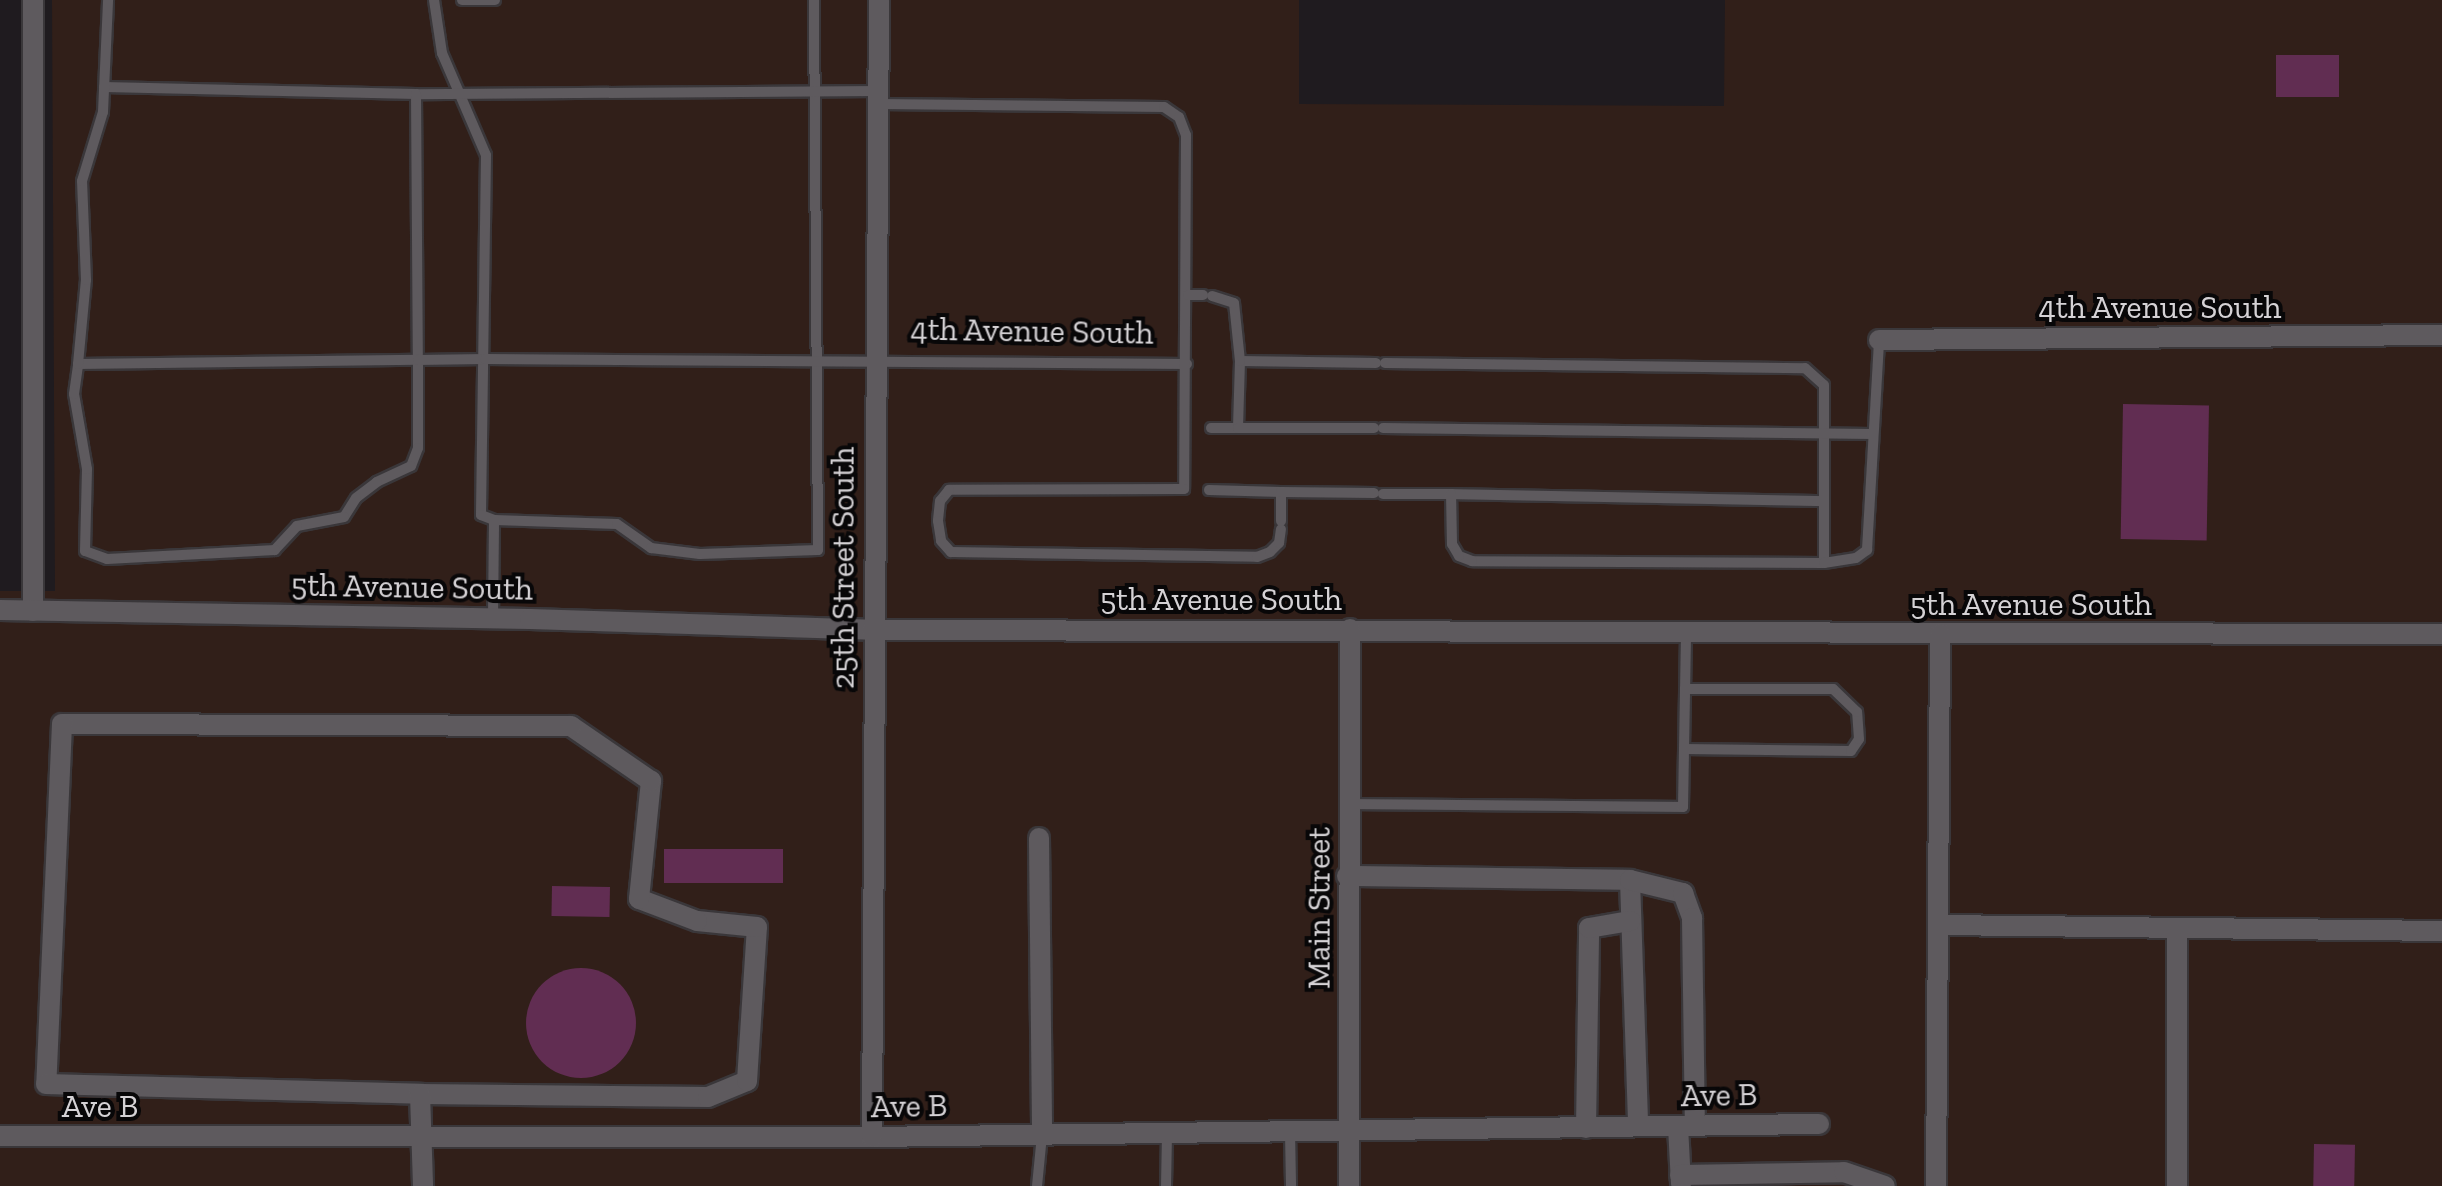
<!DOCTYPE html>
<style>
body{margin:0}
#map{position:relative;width:2442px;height:1186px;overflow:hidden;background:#1f1b1f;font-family:"Zilla Slab",serif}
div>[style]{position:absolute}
.industrial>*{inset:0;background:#311f19}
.building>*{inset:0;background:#612d52;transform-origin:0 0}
.round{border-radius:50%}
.roads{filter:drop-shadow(2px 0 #3a373a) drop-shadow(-2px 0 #3a373a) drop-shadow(0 2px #3a373a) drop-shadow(0 -2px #3a373a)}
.service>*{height:10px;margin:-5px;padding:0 5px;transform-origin:5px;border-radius:5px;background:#5e5a5e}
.minor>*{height:20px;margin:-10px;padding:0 10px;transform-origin:10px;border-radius:10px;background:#5e5a5e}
span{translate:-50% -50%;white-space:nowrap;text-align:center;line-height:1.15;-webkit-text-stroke:8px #080708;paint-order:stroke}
.street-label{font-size:32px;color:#d5d2d5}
</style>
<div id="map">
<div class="industrial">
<i style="clip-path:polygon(52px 0,1299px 0,1299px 104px,1724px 106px,1725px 0,2442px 0,2442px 1186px,0 1186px,0 591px,55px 591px)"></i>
</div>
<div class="building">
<i style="left:2339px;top:55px;width:42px;height:63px;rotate:90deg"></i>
<i style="left:2123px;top:404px;width:86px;height:135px;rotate:1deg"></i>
<i style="left:664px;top:849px;width:119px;height:34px"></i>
<i style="left:552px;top:886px;width:58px;height:30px;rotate:1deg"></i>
<i class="round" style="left:526px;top:968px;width:110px;height:110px"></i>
<i style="left:2314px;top:1144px;width:41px;height:42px;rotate:1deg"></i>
</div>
<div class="roads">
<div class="service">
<i style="left:434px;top:0;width:54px;rotate:81.4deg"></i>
<i style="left:442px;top:53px;width:111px;rotate:66.7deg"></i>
<i style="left:486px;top:155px;width:360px;rotate:90.8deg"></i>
<i style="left:481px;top:515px;width:14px;rotate:21deg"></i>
<i style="left:494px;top:520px;width:123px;rotate:1.9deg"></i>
<i style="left:617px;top:524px;width:42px;rotate:35.2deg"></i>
<i style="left:651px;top:548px;width:49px;rotate:7deg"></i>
<i style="left:700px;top:554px;width:118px;rotate:-1.9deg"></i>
<i style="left:818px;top:550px;width:550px;rotate:-90.42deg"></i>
<i style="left:462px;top:0;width:33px"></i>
<i style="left:104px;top:87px;width:312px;rotate:1.3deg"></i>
<i style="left:878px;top:91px;width:462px;rotate:179.6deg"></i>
<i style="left:416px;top:94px;width:266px;rotate:89.6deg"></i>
<i style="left:418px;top:360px;width:88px;rotate:90deg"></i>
<i style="left:418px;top:448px;width:19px;rotate:111deg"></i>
<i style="left:411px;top:466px;width:38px;rotate:155deg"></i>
<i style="left:377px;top:482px;width:26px;rotate:143deg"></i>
<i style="left:356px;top:498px;width:22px;rotate:122deg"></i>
<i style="left:344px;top:517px;width:48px;rotate:169.2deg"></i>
<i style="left:297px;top:526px;width:33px;rotate:133deg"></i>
<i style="left:275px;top:550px;width:168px;rotate:176.9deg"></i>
<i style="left:107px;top:559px;width:23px;rotate:-160deg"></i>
<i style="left:85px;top:551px;width:82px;rotate:-88.6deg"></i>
<i style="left:87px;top:469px;width:76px;rotate:-99.8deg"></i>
<i style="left:74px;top:394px;width:30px;rotate:-82deg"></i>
<i style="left:78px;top:364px;width:340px;rotate:-0.7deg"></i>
<i style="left:418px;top:360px;width:67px;rotate:-0.9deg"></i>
<i style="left:485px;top:359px;width:702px;rotate:0.41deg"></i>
<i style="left:879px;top:104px;width:285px;rotate:0.6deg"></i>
<i style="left:1164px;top:107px;width:18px;rotate:34deg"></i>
<i style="left:1179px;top:117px;width:19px;rotate:69deg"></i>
<i style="left:1186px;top:135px;width:354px;rotate:90.3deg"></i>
<i style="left:1184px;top:489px;width:235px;rotate:179.8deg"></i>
<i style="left:949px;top:490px;width:14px;rotate:129deg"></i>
<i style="left:940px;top:501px;width:20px;rotate:96deg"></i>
<i style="left:938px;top:521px;width:20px;rotate:81deg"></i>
<i style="left:941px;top:541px;width:15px;rotate:48deg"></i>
<i style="left:951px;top:552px;width:306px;rotate:0.9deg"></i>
<i style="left:1257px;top:557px;width:14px;rotate:-21deg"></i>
<i style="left:1270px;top:552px;width:13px;rotate:-45deg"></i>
<i style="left:1279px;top:543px;width:14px;rotate:-82deg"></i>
<i style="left:1188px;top:295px;width:15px"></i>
<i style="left:1240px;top:361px;width:136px;rotate:0.8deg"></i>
<i style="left:1385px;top:363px;width:420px;rotate:0.7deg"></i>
<i style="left:1805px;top:368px;width:25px;rotate:42deg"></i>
<i style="left:1824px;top:385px;width:116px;rotate:90deg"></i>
<i style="left:78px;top:364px;width:84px;rotate:-84.6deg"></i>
<i style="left:86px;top:280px;width:99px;rotate:-92.3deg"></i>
<i style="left:82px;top:181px;width:72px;rotate:-73.1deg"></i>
<i style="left:103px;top:112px;width:112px;rotate:-87.4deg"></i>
<i style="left:1211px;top:428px;width:27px"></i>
<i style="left:1238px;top:428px;width:67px;rotate:-88.3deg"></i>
<i style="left:1240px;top:361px;width:58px;rotate:-95.9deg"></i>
<i style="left:1234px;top:303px;width:23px;rotate:-162deg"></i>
<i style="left:1238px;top:428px;width:136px"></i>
<i style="left:1383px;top:428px;width:489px;rotate:0.7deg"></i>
<i style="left:1209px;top:490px;width:72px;rotate:1.6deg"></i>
<i style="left:1281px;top:492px;width:29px;rotate:90deg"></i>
<i style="left:1281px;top:492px;width:93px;rotate:0.6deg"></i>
<i style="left:1383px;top:494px;width:68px"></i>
<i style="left:1451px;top:494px;width:373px;rotate:1.1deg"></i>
<i style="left:1824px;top:501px;width:62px;rotate:90deg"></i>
<i style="left:1824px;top:563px;width:352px;rotate:-179.7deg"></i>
<i style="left:1472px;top:561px;width:14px;rotate:-159deg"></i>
<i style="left:1459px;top:556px;width:14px;rotate:-120deg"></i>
<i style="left:1452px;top:544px;width:50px;rotate:-91.1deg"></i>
<i style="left:1824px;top:563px;width:32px;rotate:-9deg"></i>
<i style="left:1856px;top:558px;width:14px;rotate:-36deg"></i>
<i style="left:1867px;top:550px;width:210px;rotate:-86.7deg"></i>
<i style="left:493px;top:618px;width:98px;rotate:-89.4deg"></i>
<i style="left:1684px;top:749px;width:167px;rotate:0.7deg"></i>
<i style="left:1851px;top:751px;width:14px;rotate:-56deg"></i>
<i style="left:1859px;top:739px;width:27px;rotate:-94deg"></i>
<i style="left:1857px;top:712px;width:33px;rotate:-136deg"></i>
<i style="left:1833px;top:689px;width:148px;rotate:180deg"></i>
<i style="left:1351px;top:804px;width:332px;rotate:0.5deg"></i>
<i style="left:1683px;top:807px;width:174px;rotate:-89deg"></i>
<i style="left:1290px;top:1132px;width:54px;rotate:88.9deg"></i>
<i style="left:1037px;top:1186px;width:51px;rotate:-84.4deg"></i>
<i style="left:1166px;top:1186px;width:53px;rotate:-88.9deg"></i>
</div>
<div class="minor">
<i style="left:33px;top:0;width:611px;rotate:90deg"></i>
<i style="left:1879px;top:340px;width:563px;rotate:-0.51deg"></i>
<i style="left:0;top:610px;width:530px;rotate:0.97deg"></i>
<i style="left:530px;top:619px;width:342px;rotate:1.8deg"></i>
<i style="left:872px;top:630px;width:1570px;rotate:0.15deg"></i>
<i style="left:1039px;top:838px;width:296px;rotate:89.4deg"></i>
<i style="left:1347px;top:876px;width:283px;rotate:0.8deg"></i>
<i style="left:1630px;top:880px;width:246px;rotate:88.1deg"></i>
<i style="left:1630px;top:880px;width:55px;rotate:13.8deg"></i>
<i style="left:1683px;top:893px;width:27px;rotate:70deg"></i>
<i style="left:1692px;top:918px;width:208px;rotate:89.2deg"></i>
<i style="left:1938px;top:925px;width:504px;rotate:0.68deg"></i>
<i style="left:2177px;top:930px;width:256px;rotate:90deg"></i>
<i style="left:420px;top:1094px;width:288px;rotate:0.6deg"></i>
<i style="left:708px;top:1097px;width:42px;rotate:-22.3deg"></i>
<i style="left:747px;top:1081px;width:154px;rotate:-86.3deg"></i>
<i style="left:757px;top:927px;width:60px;rotate:-174.3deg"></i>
<i style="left:697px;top:921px;width:62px;rotate:-159.2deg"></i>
<i style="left:639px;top:899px;width:119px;rotate:-84.2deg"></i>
<i style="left:651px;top:781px;width:97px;rotate:-145.5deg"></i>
<i style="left:571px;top:726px;width:509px;rotate:-179.77deg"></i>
<i style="left:62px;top:724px;width:360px;rotate:92.5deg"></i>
<i style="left:46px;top:1084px;width:374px;rotate:1.5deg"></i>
<i style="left:420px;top:1094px;width:92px;rotate:88.1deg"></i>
<i style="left:1678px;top:1126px;width:58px;rotate:87deg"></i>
<i style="left:1586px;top:1128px;width:200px;rotate:-89.1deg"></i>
<i style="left:1589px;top:928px;width:42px;rotate:-9.7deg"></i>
<i style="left:0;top:1136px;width:872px;rotate:0.07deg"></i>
<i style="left:872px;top:1137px;width:947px;rotate:-0.79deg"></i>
<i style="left:872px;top:1137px;width:1137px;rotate:-89.65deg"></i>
<i style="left:1680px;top:1175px;width:164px;rotate:-1deg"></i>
<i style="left:1844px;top:1172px;width:43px;rotate:18.9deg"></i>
<i style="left:1349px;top:1186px;width:557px;rotate:-89.9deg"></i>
<i style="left:1936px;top:1186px;width:552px;rotate:-89.58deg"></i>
</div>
</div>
<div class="street-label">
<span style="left:2160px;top:307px">4th Avenue South</span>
<span style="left:1032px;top:331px;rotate:1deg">4th Avenue South</span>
<span style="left:843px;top:568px;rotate:-90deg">25th Street South</span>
<span style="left:412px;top:587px;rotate:1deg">5th Avenue South</span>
<span style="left:1221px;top:599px">5th Avenue South</span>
<span style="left:2031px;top:604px">5th Avenue South</span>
<span style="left:1319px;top:908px;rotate:-90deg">Main Street</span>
<span style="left:1719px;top:1095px;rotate:-1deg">Ave B</span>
<span style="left:100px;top:1106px">Ave B</span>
<span style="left:909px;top:1106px;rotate:-1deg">Ave B</span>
</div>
</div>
